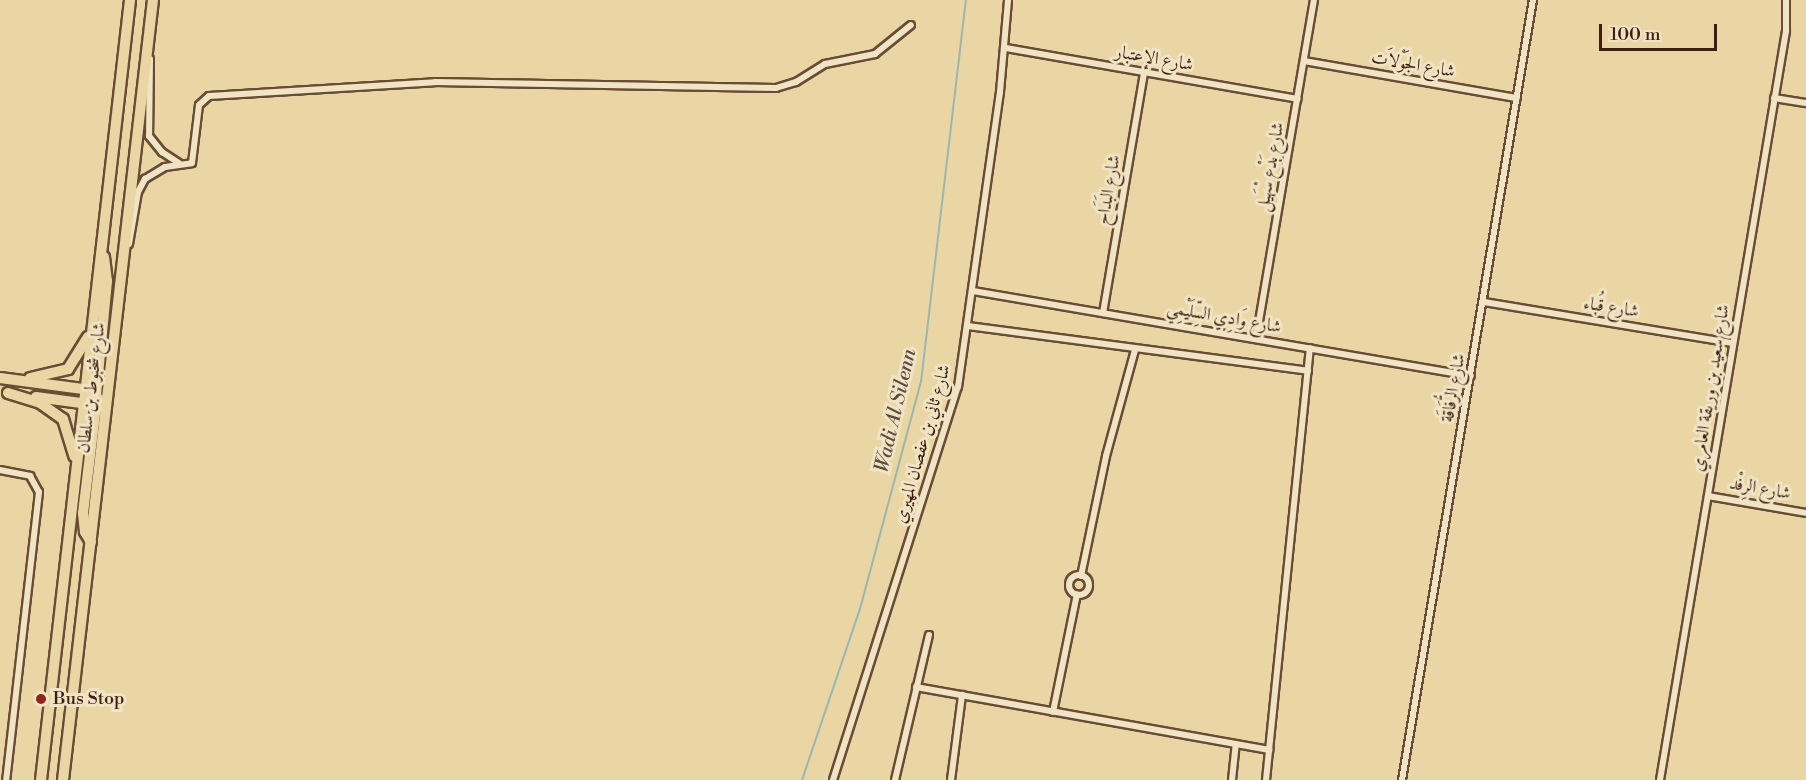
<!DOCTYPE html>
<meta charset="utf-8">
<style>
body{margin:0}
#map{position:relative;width:1806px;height:780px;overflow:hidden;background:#e9d6a4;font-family:"Libre Bodoni",Amiri,serif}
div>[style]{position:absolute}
.stream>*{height:2px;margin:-1px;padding:0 1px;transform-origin:1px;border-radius:1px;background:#9ab7af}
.roads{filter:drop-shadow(2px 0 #694c35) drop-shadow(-2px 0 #694c35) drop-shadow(0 2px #694c35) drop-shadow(0 -2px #694c35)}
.minor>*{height:6px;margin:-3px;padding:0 3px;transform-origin:3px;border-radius:3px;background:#f1e4c4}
.minor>.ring{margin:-3px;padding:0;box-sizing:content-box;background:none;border:6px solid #f1e4c4;border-radius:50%}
.primary>*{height:10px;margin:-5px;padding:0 5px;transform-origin:5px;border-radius:5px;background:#e9d6a4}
.dots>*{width:16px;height:16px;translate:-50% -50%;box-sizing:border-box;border:3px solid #f1e4c4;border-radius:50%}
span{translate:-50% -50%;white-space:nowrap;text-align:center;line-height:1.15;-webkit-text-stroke:6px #f1e4c4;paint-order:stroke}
.street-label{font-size:18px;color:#3e1e10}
.poi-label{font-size:18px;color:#3e1e10}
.left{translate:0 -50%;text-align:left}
.water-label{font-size:20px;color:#5a4c40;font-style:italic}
.scale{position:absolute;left:1599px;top:24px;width:118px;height:27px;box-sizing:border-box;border:3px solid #3e1e10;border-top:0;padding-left:8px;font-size:18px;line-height:21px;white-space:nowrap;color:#3e1e10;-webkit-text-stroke:4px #f1e4c4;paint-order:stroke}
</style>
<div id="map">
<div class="stream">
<i style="left:802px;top:780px;width:181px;rotate:-71.3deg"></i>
<i style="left:860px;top:609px;width:235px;rotate:-75deg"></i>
<i style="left:921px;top:382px;width:385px;rotate:-83.3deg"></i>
</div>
<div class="roads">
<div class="minor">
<i style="left:1006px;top:48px;width:296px;rotate:9.9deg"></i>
<i style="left:150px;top:59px;width:77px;rotate:90.7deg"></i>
<i style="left:149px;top:136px;width:21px;rotate:51deg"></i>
<i style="left:162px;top:152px;width:20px;rotate:33deg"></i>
<i style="left:1304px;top:61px;width:216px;rotate:9.9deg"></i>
<i style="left:1774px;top:98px;width:32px;rotate:9deg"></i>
<i style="left:129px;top:244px;width:53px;rotate:-80.2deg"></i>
<i style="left:138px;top:192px;width:15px;rotate:-62deg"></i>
<i style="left:145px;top:179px;width:23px;rotate:-31deg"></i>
<i style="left:165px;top:167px;width:27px;rotate:-8deg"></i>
<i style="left:192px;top:163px;width:58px;rotate:-83.1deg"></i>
<i style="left:199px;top:105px;width:13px;rotate:-42deg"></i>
<i style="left:209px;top:96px;width:226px;rotate:-3.5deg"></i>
<i style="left:435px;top:82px;width:341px;rotate:1deg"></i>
<i style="left:776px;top:88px;width:21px;rotate:-17deg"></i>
<i style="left:796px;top:82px;width:34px;rotate:-32deg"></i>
<i style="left:825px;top:64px;width:51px;rotate:-11.3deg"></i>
<i style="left:875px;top:54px;width:46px;rotate:-38.9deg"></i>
<i style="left:973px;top:291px;width:505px;rotate:9.69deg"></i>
<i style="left:1484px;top:302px;width:252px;rotate:9.4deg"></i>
<i style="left:1103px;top:313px;width:244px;rotate:-80.3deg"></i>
<i style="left:968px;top:326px;width:343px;rotate:7.5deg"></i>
<i style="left:1256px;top:339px;width:344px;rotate:-80.3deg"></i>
<i style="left:0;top:470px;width:31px;rotate:11deg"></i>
<i style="left:30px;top:476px;width:18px;rotate:61deg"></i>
<i style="left:39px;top:492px;width:290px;rotate:96.5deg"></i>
<i style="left:1708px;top:496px;width:99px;rotate:9.8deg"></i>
<i class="ring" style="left:1069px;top:575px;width:14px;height:14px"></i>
<i style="left:1081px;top:576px;width:123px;rotate:-78.2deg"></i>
<i style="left:1106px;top:456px;width:110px;rotate:-74.7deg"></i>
<i style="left:916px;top:687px;width:359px;rotate:10.1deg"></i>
<i style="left:1053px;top:712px;width:120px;rotate:-78.5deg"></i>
<i style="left:833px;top:780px;width:412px;rotate:-72.4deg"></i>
<i style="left:958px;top:387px;width:298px;rotate:-81.9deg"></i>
<i style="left:1000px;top:92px;width:92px;rotate:-85deg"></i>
<i style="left:895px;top:780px;width:149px;rotate:-76.8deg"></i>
<i style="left:951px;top:780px;width:86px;rotate:-82.6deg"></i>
<i style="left:1232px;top:780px;width:36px;rotate:-84deg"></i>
<i style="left:1266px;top:780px;width:434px;rotate:-84.2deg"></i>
<i style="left:1402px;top:780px;width:791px;rotate:-80.47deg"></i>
<i style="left:1660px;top:780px;width:760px;rotate:-80.45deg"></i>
<i style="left:1786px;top:31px;width:31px;rotate:-90deg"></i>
</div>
<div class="primary">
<i style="left:104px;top:257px;width:24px;rotate:83deg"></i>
<i style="left:107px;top:281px;width:116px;rotate:95.5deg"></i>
<i style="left:96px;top:396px;width:15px;rotate:48deg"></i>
<i style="left:0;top:378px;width:91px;rotate:7.6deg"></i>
<i style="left:30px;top:378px;width:39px;rotate:-13deg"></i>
<i style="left:68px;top:369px;width:38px;rotate:-58deg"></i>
<i style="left:8px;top:393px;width:34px;rotate:17deg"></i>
<i style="left:40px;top:403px;width:28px;rotate:35deg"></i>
<i style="left:63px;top:419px;width:39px;rotate:73deg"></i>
<i style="left:36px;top:397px;width:53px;rotate:7.5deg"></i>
<i style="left:91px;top:542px;width:12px;rotate:-121deg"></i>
<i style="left:85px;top:532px;width:19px;rotate:-96deg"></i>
<i style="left:83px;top:513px;width:109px;rotate:-83.1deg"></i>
<i style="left:96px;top:405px;width:10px;rotate:-114deg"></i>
<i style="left:41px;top:780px;width:785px;rotate:-83.49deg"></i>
<i style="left:63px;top:780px;width:785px;rotate:-83.42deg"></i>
</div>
</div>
<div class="dots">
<i style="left:41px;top:699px;background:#8f2418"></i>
</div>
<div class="street-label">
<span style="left:1154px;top:59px;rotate:10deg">شارع الإعتبار</span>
<span style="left:1413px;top:65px;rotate:10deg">شارع الجَوْلاَت</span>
<span style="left:1271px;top:167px;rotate:-80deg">شارع بَدْع سْهَيل</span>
<span style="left:1109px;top:190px;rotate:-80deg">شارع البَدَاح</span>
<span style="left:1611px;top:308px;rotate:9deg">شارع قُباء</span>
<span style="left:1224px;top:318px;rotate:10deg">شارع وَادِي السِّلَيْمِي</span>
<span style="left:92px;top:388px;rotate:-83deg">شارع شخبوط بن سلطان</span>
<span style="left:1454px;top:388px;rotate:-80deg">شارع الرُّفَاقَة</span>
<span style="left:1711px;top:388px;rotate:-81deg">شارع سعيد بن وريقة العامري</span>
<span style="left:923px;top:444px;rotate:-74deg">شارع ثاني بن عفصان المهيري</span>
<span style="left:1760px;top:489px;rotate:10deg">شارع الرِفْد</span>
</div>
<div class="poi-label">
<span class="left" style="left:53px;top:699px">Bus Stop</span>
</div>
<div class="water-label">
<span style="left:896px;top:411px;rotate:-77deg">Wadi Al Silenn</span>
</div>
<div class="scale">100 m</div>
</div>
